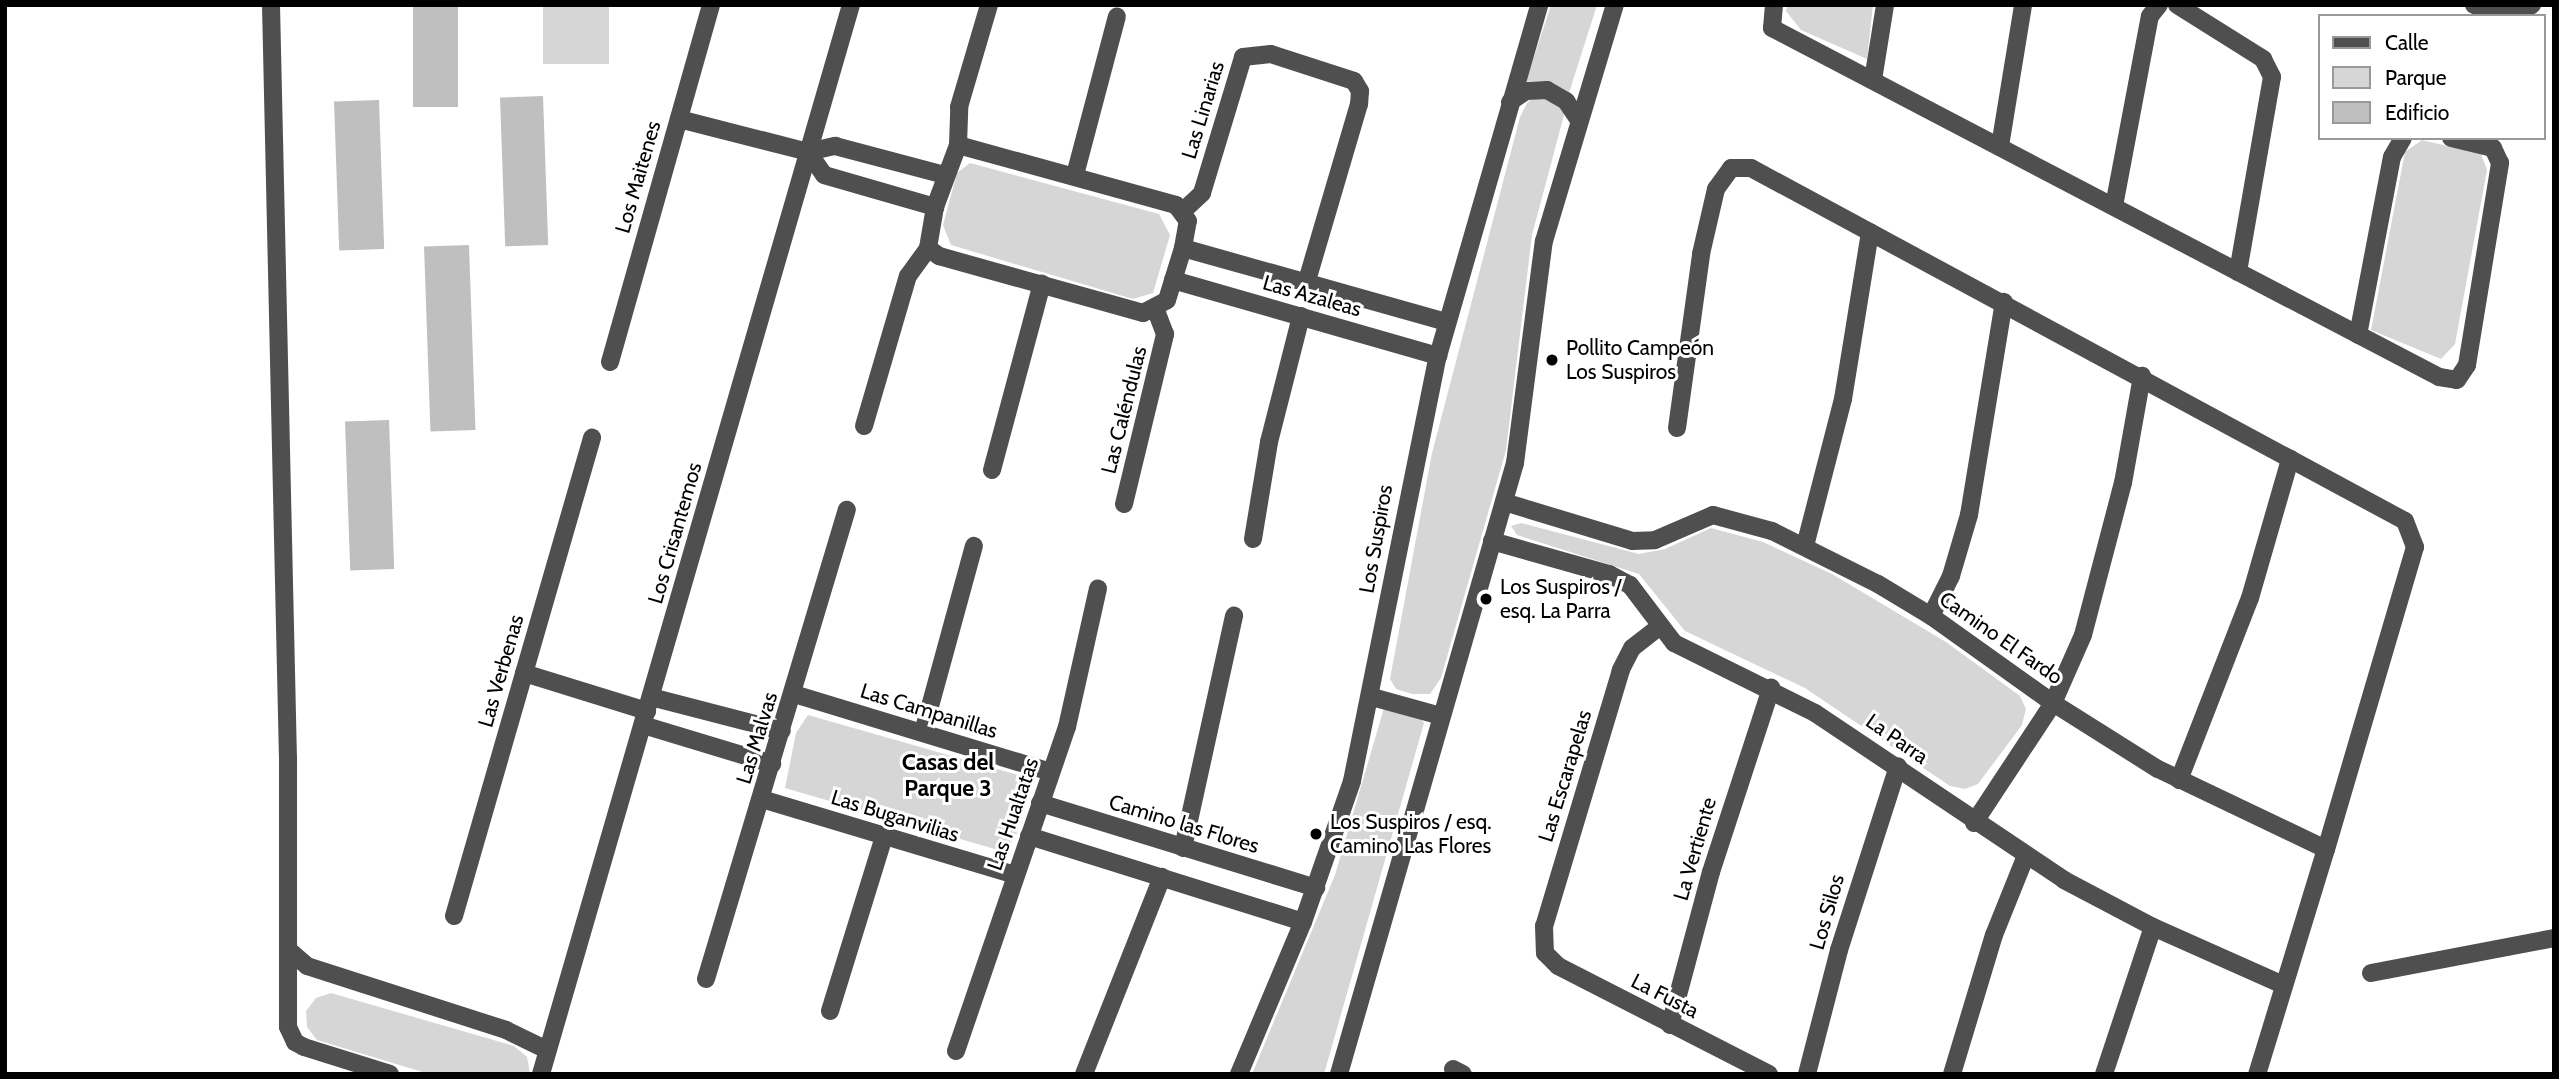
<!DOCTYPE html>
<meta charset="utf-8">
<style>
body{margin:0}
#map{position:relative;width:2559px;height:1079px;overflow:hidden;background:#fff;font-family:Cabin,sans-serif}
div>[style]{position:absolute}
.green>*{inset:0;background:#d6d6d6;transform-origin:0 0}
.building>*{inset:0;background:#bfbfbf;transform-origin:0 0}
.minor>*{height:18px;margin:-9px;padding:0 9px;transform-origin:9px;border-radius:9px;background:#4f4f4f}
.dots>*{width:19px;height:19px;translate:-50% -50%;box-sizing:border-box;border:4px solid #fff;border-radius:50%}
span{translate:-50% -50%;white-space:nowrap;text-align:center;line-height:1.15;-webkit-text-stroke:6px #fff;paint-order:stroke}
.street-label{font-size:21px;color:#000}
.poi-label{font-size:21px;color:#000}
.left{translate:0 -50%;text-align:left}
.neighbourhood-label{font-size:23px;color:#000;font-weight:700}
.frame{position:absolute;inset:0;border:7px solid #000;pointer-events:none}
.legend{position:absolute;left:2318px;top:14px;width:228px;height:126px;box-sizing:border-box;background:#fff;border:2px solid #999;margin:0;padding:9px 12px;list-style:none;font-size:21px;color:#000}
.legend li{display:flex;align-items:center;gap:14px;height:35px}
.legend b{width:35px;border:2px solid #999}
</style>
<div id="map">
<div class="green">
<i style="left:543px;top:5px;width:66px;height:59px"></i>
<i style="clip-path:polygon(1551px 5px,1597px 5px,1569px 93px,1547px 81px,1526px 81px)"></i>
<i style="clip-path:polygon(1788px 5px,1873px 5px,1867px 59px,1801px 30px,1786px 11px)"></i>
<i style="clip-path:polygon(1539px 93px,1564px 109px,1564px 115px,1532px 235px,1506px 450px,1441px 678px,1430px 694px,1412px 694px,1396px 689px,1390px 679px,1432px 453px,1520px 117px,1527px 103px)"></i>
<i style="clip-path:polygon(2422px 140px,2481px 154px,2487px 170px,2455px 344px,2441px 359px,2371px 330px,2405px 152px)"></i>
<i style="clip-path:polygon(970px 163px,1159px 214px,1170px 235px,1153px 293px,1133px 299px,951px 245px,943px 225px,957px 173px)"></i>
<i style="clip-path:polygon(1521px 523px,1639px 554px,1665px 549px,1711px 528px,1763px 542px,1832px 574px,1946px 642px,2020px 696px,2026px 709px,2022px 725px,1978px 784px,1965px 789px,1950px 786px,1805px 688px,1685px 631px,1639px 574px,1517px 535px,1511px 526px)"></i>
<i style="clip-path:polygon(1384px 708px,1420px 717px,1424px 723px,1324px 1074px,1252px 1074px,1335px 875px)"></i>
<i style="clip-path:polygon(808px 715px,1025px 777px,1018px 832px,1005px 852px,785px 788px,796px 733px)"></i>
<i style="clip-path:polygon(331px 993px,514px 1046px,527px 1057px,530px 1074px,429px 1074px,317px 1040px,307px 1027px,306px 1011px,316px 998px)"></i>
</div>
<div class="building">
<i style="left:413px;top:5px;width:45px;height:102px"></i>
<i style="left:543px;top:96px;width:149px;height:43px;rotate:88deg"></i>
<i style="left:379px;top:100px;width:149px;height:45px;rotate:88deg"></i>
<i style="left:469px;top:245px;width:185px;height:45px;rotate:88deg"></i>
<i style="left:389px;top:420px;width:149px;height:44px;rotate:88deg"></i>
</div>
<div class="minor">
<i style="left:271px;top:5px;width:753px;rotate:88.71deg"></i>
<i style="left:288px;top:758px;width:269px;rotate:90deg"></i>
<i style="left:288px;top:1027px;width:17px;rotate:65deg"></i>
<i style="left:295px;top:1042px;width:10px;rotate:29deg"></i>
<i style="left:304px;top:1047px;width:90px;rotate:17.4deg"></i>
<i style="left:1774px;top:5px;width:23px;rotate:95deg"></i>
<i style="left:1772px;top:28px;width:753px;rotate:27.62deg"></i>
<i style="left:2439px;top:377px;width:18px;rotate:9deg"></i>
<i style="left:2457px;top:380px;width:18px;rotate:-56deg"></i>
<i style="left:2467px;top:365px;width:205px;rotate:-80.7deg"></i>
<i style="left:2500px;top:163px;width:17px;rotate:-115deg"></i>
<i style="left:2493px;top:148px;width:43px;rotate:-166.6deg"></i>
<i style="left:2177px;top:5px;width:102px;rotate:32.1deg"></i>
<i style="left:2263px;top:59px;width:20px;rotate:63deg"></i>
<i style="left:2272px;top:77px;width:198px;rotate:99.9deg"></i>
<i style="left:2474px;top:5px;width:38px;rotate:17deg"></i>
<i style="left:2512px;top:16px;width:23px;rotate:-29deg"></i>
<i style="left:1873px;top:80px;width:76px;rotate:-80.9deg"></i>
<i style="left:1510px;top:102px;width:19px;rotate:-35deg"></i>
<i style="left:1526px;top:91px;width:21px;rotate:-3deg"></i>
<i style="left:1547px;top:90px;width:22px;rotate:30deg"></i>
<i style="left:1566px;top:101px;width:22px;rotate:56deg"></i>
<i style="left:679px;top:119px;width:133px;rotate:14.3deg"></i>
<i style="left:808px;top:152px;width:28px;rotate:-13deg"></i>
<i style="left:835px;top:146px;width:114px;rotate:14.8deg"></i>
<i style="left:2000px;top:146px;width:143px;rotate:-80.7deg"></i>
<i style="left:808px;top:152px;width:28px;rotate:55deg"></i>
<i style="left:824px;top:175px;width:116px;rotate:16.1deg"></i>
<i style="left:1075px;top:175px;width:164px;rotate:-75.2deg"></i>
<i style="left:2114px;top:206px;width:193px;rotate:-79.3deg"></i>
<i style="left:2150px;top:16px;width:14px;rotate:-51deg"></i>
<i style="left:1183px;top:211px;width:26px;rotate:-43deg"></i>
<i style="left:1202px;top:193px;width:142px;rotate:-73.2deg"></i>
<i style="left:1243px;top:57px;width:28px;rotate:-6deg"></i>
<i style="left:1271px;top:54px;width:87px;rotate:18deg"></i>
<i style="left:1354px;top:81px;width:12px;rotate:59deg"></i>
<i style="left:1360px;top:91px;width:13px;rotate:94deg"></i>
<i style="left:1359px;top:104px;width:184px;rotate:106.4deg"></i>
<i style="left:928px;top:248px;width:14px;rotate:36deg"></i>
<i style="left:939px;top:256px;width:212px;rotate:15.6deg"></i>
<i style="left:1143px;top:313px;width:27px;rotate:-28deg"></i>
<i style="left:1167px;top:300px;width:54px;rotate:-72.9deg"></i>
<i style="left:1183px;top:248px;width:27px;rotate:-80deg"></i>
<i style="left:1188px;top:221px;width:20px;rotate:-127deg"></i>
<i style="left:1176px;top:205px;width:226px;rotate:-164.6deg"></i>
<i style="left:928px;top:248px;width:42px;rotate:-80.3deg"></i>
<i style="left:935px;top:207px;width:66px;rotate:-69.6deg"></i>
<i style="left:958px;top:145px;width:38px;rotate:-88deg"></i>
<i style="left:959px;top:107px;width:106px;rotate:-73.6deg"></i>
<i style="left:1183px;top:248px;width:274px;rotate:15.7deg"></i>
<i style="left:1173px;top:280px;width:276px;rotate:16deg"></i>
<i style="left:2358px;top:335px;width:181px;rotate:-79.2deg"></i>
<i style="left:2392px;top:157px;width:22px;rotate:-60deg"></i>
<i style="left:610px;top:362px;width:371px;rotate:-74.2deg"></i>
<i style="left:864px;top:426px;width:156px;rotate:-73.7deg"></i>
<i style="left:908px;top:276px;width:34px;rotate:-54deg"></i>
<i style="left:1677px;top:428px;width:176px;rotate:-82.1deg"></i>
<i style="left:1701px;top:254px;width:67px;rotate:-77deg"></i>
<i style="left:1716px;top:189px;width:26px;rotate:-54deg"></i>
<i style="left:1731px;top:168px;width:20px"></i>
<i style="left:1751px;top:168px;width:743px;rotate:28.36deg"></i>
<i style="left:2405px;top:521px;width:28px;rotate:69deg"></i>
<i style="left:2415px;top:547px;width:315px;rotate:106.4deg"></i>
<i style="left:992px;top:470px;width:193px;rotate:-75deg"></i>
<i style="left:1504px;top:502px;width:134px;rotate:16.9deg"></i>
<i style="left:1632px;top:541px;width:23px;rotate:-2deg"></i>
<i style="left:1655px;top:540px;width:63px;rotate:-23.3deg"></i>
<i style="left:1713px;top:515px;width:61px;rotate:15.2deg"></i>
<i style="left:1772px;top:531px;width:119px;rotate:26.6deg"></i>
<i style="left:1878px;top:584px;width:62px;rotate:31.1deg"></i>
<i style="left:1931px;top:616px;width:150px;rotate:35.5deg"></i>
<i style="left:2053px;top:703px;width:124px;rotate:32.2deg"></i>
<i style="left:2158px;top:769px;width:186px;rotate:25.5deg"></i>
<i style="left:2326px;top:849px;width:235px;rotate:107deg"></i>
<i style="left:1124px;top:504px;width:175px;rotate:-76.4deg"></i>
<i style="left:1165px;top:334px;width:26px;rotate:-111deg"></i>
<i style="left:1253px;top:539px;width:98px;rotate:-80.6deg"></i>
<i style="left:1269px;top:442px;width:130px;rotate:-75.7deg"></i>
<i style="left:1492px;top:541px;width:122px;rotate:15.8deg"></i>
<i style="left:1609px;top:574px;width:24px;rotate:28deg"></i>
<i style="left:1630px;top:585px;width:73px;rotate:52.8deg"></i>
<i style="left:1674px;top:643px;width:157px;rotate:26.4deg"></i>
<i style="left:1815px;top:713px;width:300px;rotate:33.8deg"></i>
<i style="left:2064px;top:880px;width:101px;rotate:27.8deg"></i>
<i style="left:2153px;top:927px;width:142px;rotate:24deg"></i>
<i style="left:1805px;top:546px;width:152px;rotate:-75.5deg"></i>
<i style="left:1843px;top:399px;width:169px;rotate:-80.8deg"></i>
<i style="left:1931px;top:616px;width:45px;rotate:-63.4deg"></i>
<i style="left:1951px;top:576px;width:64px;rotate:-73.6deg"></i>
<i style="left:1969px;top:515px;width:216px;rotate:-80.7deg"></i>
<i style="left:1659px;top:627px;width:34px;rotate:142deg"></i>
<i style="left:1632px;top:648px;width:25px;rotate:117deg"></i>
<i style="left:1621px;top:670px;width:267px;rotate:106.7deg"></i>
<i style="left:1544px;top:926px;width:27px;rotate:88deg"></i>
<i style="left:1545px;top:953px;width:18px;rotate:45deg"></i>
<i style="left:1558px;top:966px;width:237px;rotate:27.1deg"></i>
<i style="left:524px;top:673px;width:129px;rotate:17.2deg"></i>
<i style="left:794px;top:694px;width:268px;rotate:16.9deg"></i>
<i style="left:651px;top:697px;width:135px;rotate:14.5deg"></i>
<i style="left:1372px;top:697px;width:72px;rotate:15.4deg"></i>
<i style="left:643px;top:725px;width:135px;rotate:16.8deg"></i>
<i style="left:923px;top:732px;width:193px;rotate:-74.7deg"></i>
<i style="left:2179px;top:780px;width:195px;rotate:-68.7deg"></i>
<i style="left:2250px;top:598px;width:145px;rotate:-73.9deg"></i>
<i style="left:762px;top:799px;width:265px;rotate:16.7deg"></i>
<i style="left:1040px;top:803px;width:289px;rotate:17.1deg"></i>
<i style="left:1974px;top:823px;width:144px;rotate:-56.6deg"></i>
<i style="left:2053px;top:703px;width:74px;rotate:-66.2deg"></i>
<i style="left:2083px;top:635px;width:157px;rotate:-75.3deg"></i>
<i style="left:2123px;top:483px;width:109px;rotate:-79.9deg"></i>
<i style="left:1029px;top:836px;width:287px;rotate:17.4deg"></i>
<i style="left:1183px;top:848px;width:238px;rotate:-77.6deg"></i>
<i style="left:454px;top:916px;width:498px;rotate:-73.9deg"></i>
<i style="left:291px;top:952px;width:21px;rotate:41deg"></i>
<i style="left:307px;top:966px;width:209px;rotate:17.8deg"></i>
<i style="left:506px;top:1030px;width:46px;rotate:26deg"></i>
<i style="left:2371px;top:973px;width:186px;rotate:-10.8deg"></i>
<i style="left:706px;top:979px;width:490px;rotate:-73.3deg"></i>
<i style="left:830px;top:1011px;width:182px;rotate:-72.8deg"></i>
<i style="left:1670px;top:1025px;width:158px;rotate:-75deg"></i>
<i style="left:1711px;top:872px;width:194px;rotate:-71.9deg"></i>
<i style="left:956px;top:1051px;width:342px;rotate:-71.1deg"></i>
<i style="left:1067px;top:727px;width:142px;rotate:-77.4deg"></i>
<i style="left:1453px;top:1069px;width:11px;rotate:27deg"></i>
<i style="left:541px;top:1074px;width:1113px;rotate:-73.83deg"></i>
<i style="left:1084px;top:1074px;width:212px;rotate:-68.4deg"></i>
<i style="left:1239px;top:1074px;width:165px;rotate:-67.2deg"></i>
<i style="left:1303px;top:922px;width:149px;rotate:-70.8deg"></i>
<i style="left:1352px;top:781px;width:434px;rotate:-78.6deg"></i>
<i style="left:1438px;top:356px;width:365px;rotate:-73.9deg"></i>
<i style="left:1339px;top:1074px;width:636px;rotate:-73.93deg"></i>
<i style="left:1515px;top:463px;width:224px;rotate:-82.6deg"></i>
<i style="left:1544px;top:241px;width:246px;rotate:-73.3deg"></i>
<i style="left:1807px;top:1074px;width:128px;rotate:-75.5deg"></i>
<i style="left:1839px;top:950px;width:193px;rotate:-72.2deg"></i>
<i style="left:1952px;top:1074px;width:145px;rotate:-73.2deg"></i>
<i style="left:1994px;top:935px;width:83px;rotate:-68.1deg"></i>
<i style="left:2104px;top:1074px;width:155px;rotate:-71.6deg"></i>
</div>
<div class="dots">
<i style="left:1552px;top:360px;background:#000"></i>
<i style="left:1486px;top:599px;background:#000"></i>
<i style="left:1316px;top:834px;background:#000"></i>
</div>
<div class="street-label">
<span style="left:1203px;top:110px;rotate:-73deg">Las Linarias</span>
<span style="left:638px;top:177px;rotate:-74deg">Los Maitenes</span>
<span style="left:1312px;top:296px;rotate:16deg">Las Azaleas</span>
<span style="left:1124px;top:410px;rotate:-76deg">Las Caléndulas</span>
<span style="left:675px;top:533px;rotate:-74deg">Los Crisantemos</span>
<span style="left:1376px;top:539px;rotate:-80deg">Los Suspiros</span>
<span style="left:2001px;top:638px;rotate:35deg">Camino El Fardo</span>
<span style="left:501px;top:671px;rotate:-74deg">Las Verbenas</span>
<span style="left:929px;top:711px;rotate:17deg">Las Campanillas</span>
<span style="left:757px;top:738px;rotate:-73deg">Las Malvas</span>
<span style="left:1897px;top:739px;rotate:35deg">La Parra</span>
<span style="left:1565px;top:776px;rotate:-73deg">Las Escarapelas</span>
<span style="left:1013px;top:814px;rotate:-71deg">Las Hualtatas</span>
<span style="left:895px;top:816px;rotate:17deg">Las Buganvilias</span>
<span style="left:1184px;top:824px;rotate:17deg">Camino las Flores</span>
<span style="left:1695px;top:849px;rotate:-74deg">La Vertiente</span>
<span style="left:1827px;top:912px;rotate:-74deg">Los Silos</span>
<span style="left:1665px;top:996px;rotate:27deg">La Fusta</span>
</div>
<div class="poi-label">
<span class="left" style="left:1566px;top:360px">Pollito Campeón<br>Los Suspiros</span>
<span class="left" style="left:1500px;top:599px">Los Suspiros /<br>esq. La Parra</span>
<span class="left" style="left:1330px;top:834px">Los Suspiros / esq.<br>Camino Las Flores</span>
</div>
<div class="neighbourhood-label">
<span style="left:948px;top:775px">Casas del<br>Parque 3</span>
</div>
<div class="frame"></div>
<ul class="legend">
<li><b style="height:9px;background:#4f4f4f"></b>Calle</li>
<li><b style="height:19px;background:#d6d6d6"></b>Parque</li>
<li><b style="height:19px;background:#bfbfbf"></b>Edificio</li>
</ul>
</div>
